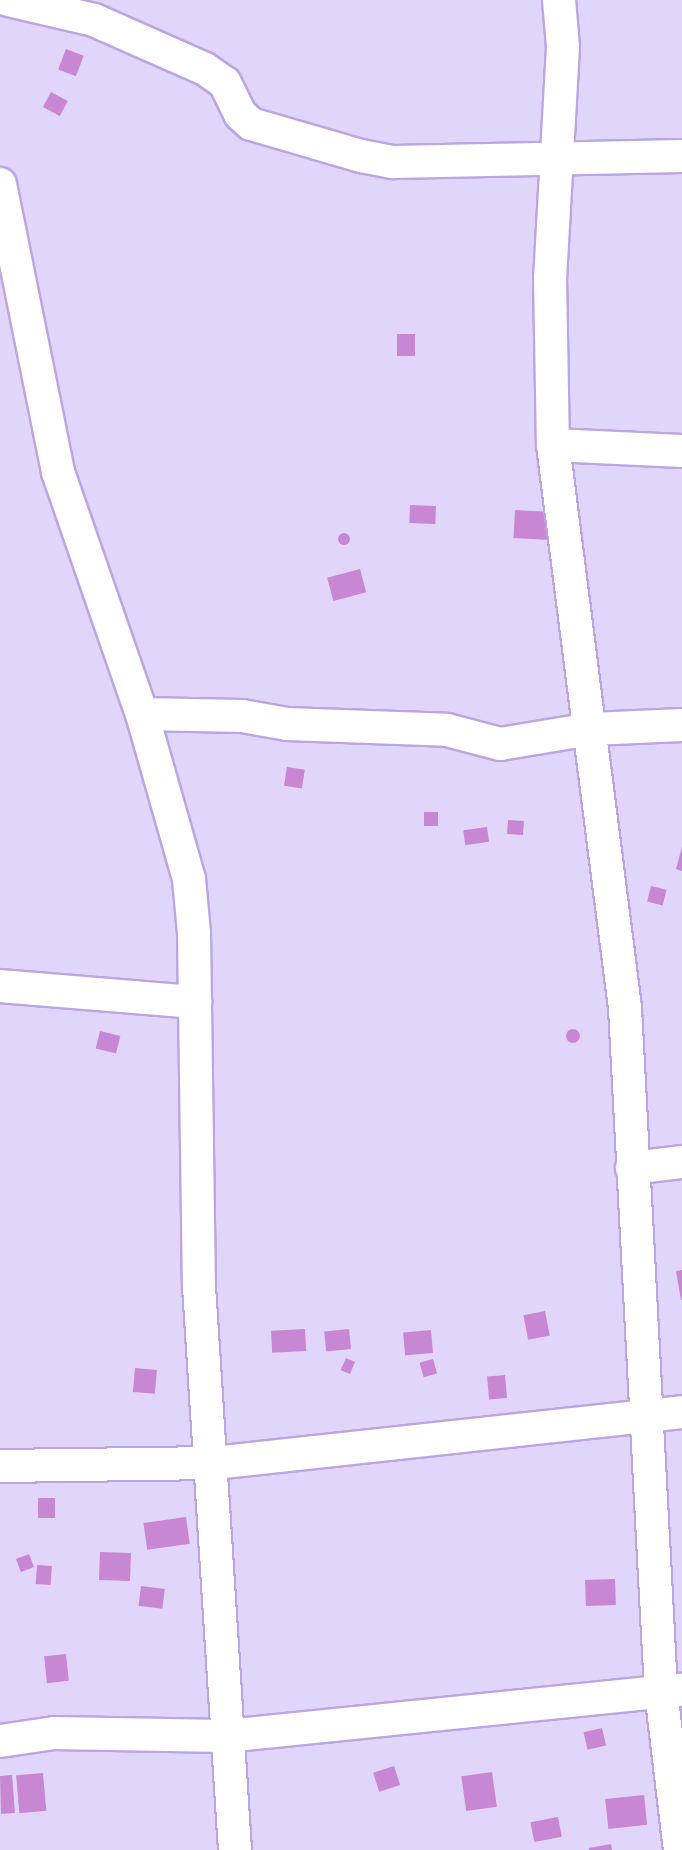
<!DOCTYPE html>
<style>
body{margin:0}
#map{position:relative;width:682px;height:1850px;overflow:hidden;background:#e2d5fb;font-family:"Varela Round",sans-serif}
div>[style]{position:absolute}
.building>*{inset:0;background:#c787d3;transform-origin:0 0}
.round{border-radius:50%}
.roads{filter:drop-shadow(2px 0 #bba5e2) drop-shadow(-2px 0 #bba5e2) drop-shadow(0 2px #bba5e2) drop-shadow(0 -2px #bba5e2)}
.minor>*{height:32px;margin:-16px;padding:0 16px;transform-origin:16px;border-radius:16px;background:#fff}
span{translate:-50% -50%;white-space:nowrap;text-align:center;line-height:1.15;-webkit-text-stroke:5px #ede4fe;paint-order:stroke}
</style>
<div id="map">
<div class="building">
<i style="left:66px;top:49px;width:19px;height:22px;rotate:21deg"></i>
<i style="left:51px;top:92px;width:19px;height:17px;rotate:28deg"></i>
<i style="left:397px;top:334px;width:18px;height:22px"></i>
<i style="left:410px;top:505px;width:26px;height:18px;rotate:2deg"></i>
<i style="left:515px;top:510px;width:37px;height:28px;rotate:3deg"></i>
<i class="round" style="left:338px;top:533px;width:12px;height:12px"></i>
<i style="left:360px;top:569px;width:24px;height:34px;rotate:75deg"></i>
<i style="left:287px;top:767px;width:18px;height:19px;rotate:9deg"></i>
<i style="left:438px;top:812px;width:14px;height:14px;rotate:90deg"></i>
<i style="left:508px;top:820px;width:16px;height:14px;rotate:4deg"></i>
<i style="left:487px;top:827px;width:15px;height:24px;rotate:82deg"></i>
<i style="clip-path:polygon(682px 847px,682px 871px,676px 869px)"></i>
<i style="left:651px;top:886px;width:16px;height:16px;rotate:14deg"></i>
<i class="round" style="left:566px;top:1029px;width:14px;height:14px"></i>
<i style="left:100px;top:1031px;width:21px;height:18px;rotate:14deg"></i>
<i style="clip-path:polygon(682px 1270px,682px 1300px,681px 1300px,676px 1271px)"></i>
<i style="left:545px;top:1311px;width:25px;height:22px;rotate:79deg"></i>
<i style="left:305px;top:1329px;width:22px;height:34px;rotate:87deg"></i>
<i style="left:349px;top:1329px;width:20px;height:25px;rotate:84deg"></i>
<i style="left:431px;top:1330px;width:23px;height:28px;rotate:85deg"></i>
<i style="left:346px;top:1358px;width:10px;height:13px;rotate:24deg"></i>
<i style="left:433px;top:1359px;width:15px;height:14px;rotate:74deg"></i>
<i style="left:135px;top:1368px;width:22px;height:24px;rotate:5deg"></i>
<i style="left:505px;top:1375px;width:23px;height:18px;rotate:85deg"></i>
<i style="left:38px;top:1498px;width:17px;height:20px"></i>
<i style="left:186px;top:1517px;width:27px;height:43px;rotate:82deg"></i>
<i style="left:100px;top:1552px;width:31px;height:28px;rotate:2deg"></i>
<i style="left:29px;top:1554px;width:14px;height:14px;rotate:69deg"></i>
<i style="left:37px;top:1565px;width:15px;height:19px;rotate:4deg"></i>
<i style="left:615px;top:1579px;width:26px;height:30px;rotate:88deg"></i>
<i style="left:141px;top:1586px;width:24px;height:20px;rotate:7deg"></i>
<i style="left:66px;top:1654px;width:27px;height:22px;rotate:84deg"></i>
<i style="left:602px;top:1728px;width:18px;height:19px;rotate:77deg"></i>
<i style="left:394px;top:1766px;width:20px;height:22px;rotate:72deg"></i>
<i style="left:492px;top:1772px;width:35px;height:31px;rotate:82deg"></i>
<i style="left:43px;top:1773px;width:38px;height:27px;rotate:85deg"></i>
<i style="clip-path:polygon(12px 1775px,15px 1813px,1px 1814px,0 1776px)"></i>
<i style="left:644px;top:1795px;width:30px;height:39px;rotate:84deg"></i>
<i style="left:558px;top:1817px;width:20px;height:28px;rotate:79deg"></i>
<i style="clip-path:polygon(611px 1844px,612px 1850px,589px 1850px,589px 1848px)"></i>
</div>
<div class="roads">
<div class="minor">
<i style="left:8px;top:0;width:88px;rotate:13.1deg"></i>
<i style="left:94px;top:20px;width:121px;rotate:23.8deg"></i>
<i style="left:205px;top:69px;width:24px;rotate:35deg"></i>
<i style="left:225px;top:83px;width:34px;rotate:64deg"></i>
<i style="left:240px;top:114px;width:15px;rotate:42deg"></i>
<i style="left:251px;top:124px;width:115px;rotate:16.2deg"></i>
<i style="left:361px;top:156px;width:33px;rotate:11deg"></i>
<i style="left:393px;top:162px;width:289px;rotate:-1.2deg"></i>
<i style="left:559px;top:0;width:47px;rotate:85.1deg"></i>
<i style="left:563px;top:47px;width:230px;rotate:93.2deg"></i>
<i style="left:550px;top:277px;width:168px;rotate:89deg"></i>
<i style="left:553px;top:445px;width:568px;rotate:82.71deg"></i>
<i style="left:625px;top:1008px;width:684px;rotate:86.98deg"></i>
<i style="left:661px;top:1691px;width:160px;rotate:83.2deg"></i>
<i style="left:0;top:184px;width:294px;rotate:78.6deg"></i>
<i style="left:58px;top:472px;width:256px;rotate:70.9deg"></i>
<i style="left:142px;top:714px;width:172px;rotate:74.1deg"></i>
<i style="left:189px;top:879px;width:54px;rotate:84.7deg"></i>
<i style="left:194px;top:933px;width:353px;rotate:89.2deg"></i>
<i style="left:199px;top:1286px;width:565px;rotate:86.35deg"></i>
<i style="left:553px;top:445px;width:129px;rotate:2.7deg"></i>
<i style="left:142px;top:714px;width:100px;rotate:1.1deg"></i>
<i style="left:242px;top:716px;width:46px;rotate:10.1deg"></i>
<i style="left:287px;top:724px;width:160px;rotate:2.1deg"></i>
<i style="left:447px;top:730px;width:55px;rotate:14.8deg"></i>
<i style="left:500px;top:744px;width:92px;rotate:-9.4deg"></i>
<i style="left:591px;top:729px;width:91px;rotate:-2.5deg"></i>
<i style="left:0;top:986px;width:196px;rotate:4.7deg"></i>
<i style="left:632px;top:1168px;width:50px;rotate:-6.8deg"></i>
<i style="left:0;top:1466px;width:214px;rotate:-0.8deg"></i>
<i style="left:214px;top:1463px;width:471px;rotate:-6.2deg"></i>
<i style="left:0;top:1741px;width:55px;rotate:-8.4deg"></i>
<i style="left:54px;top:1733px;width:172px;rotate:1deg"></i>
<i style="left:226px;top:1736px;width:457px;rotate:-5.8deg"></i>
</div>
</div>
</div>
